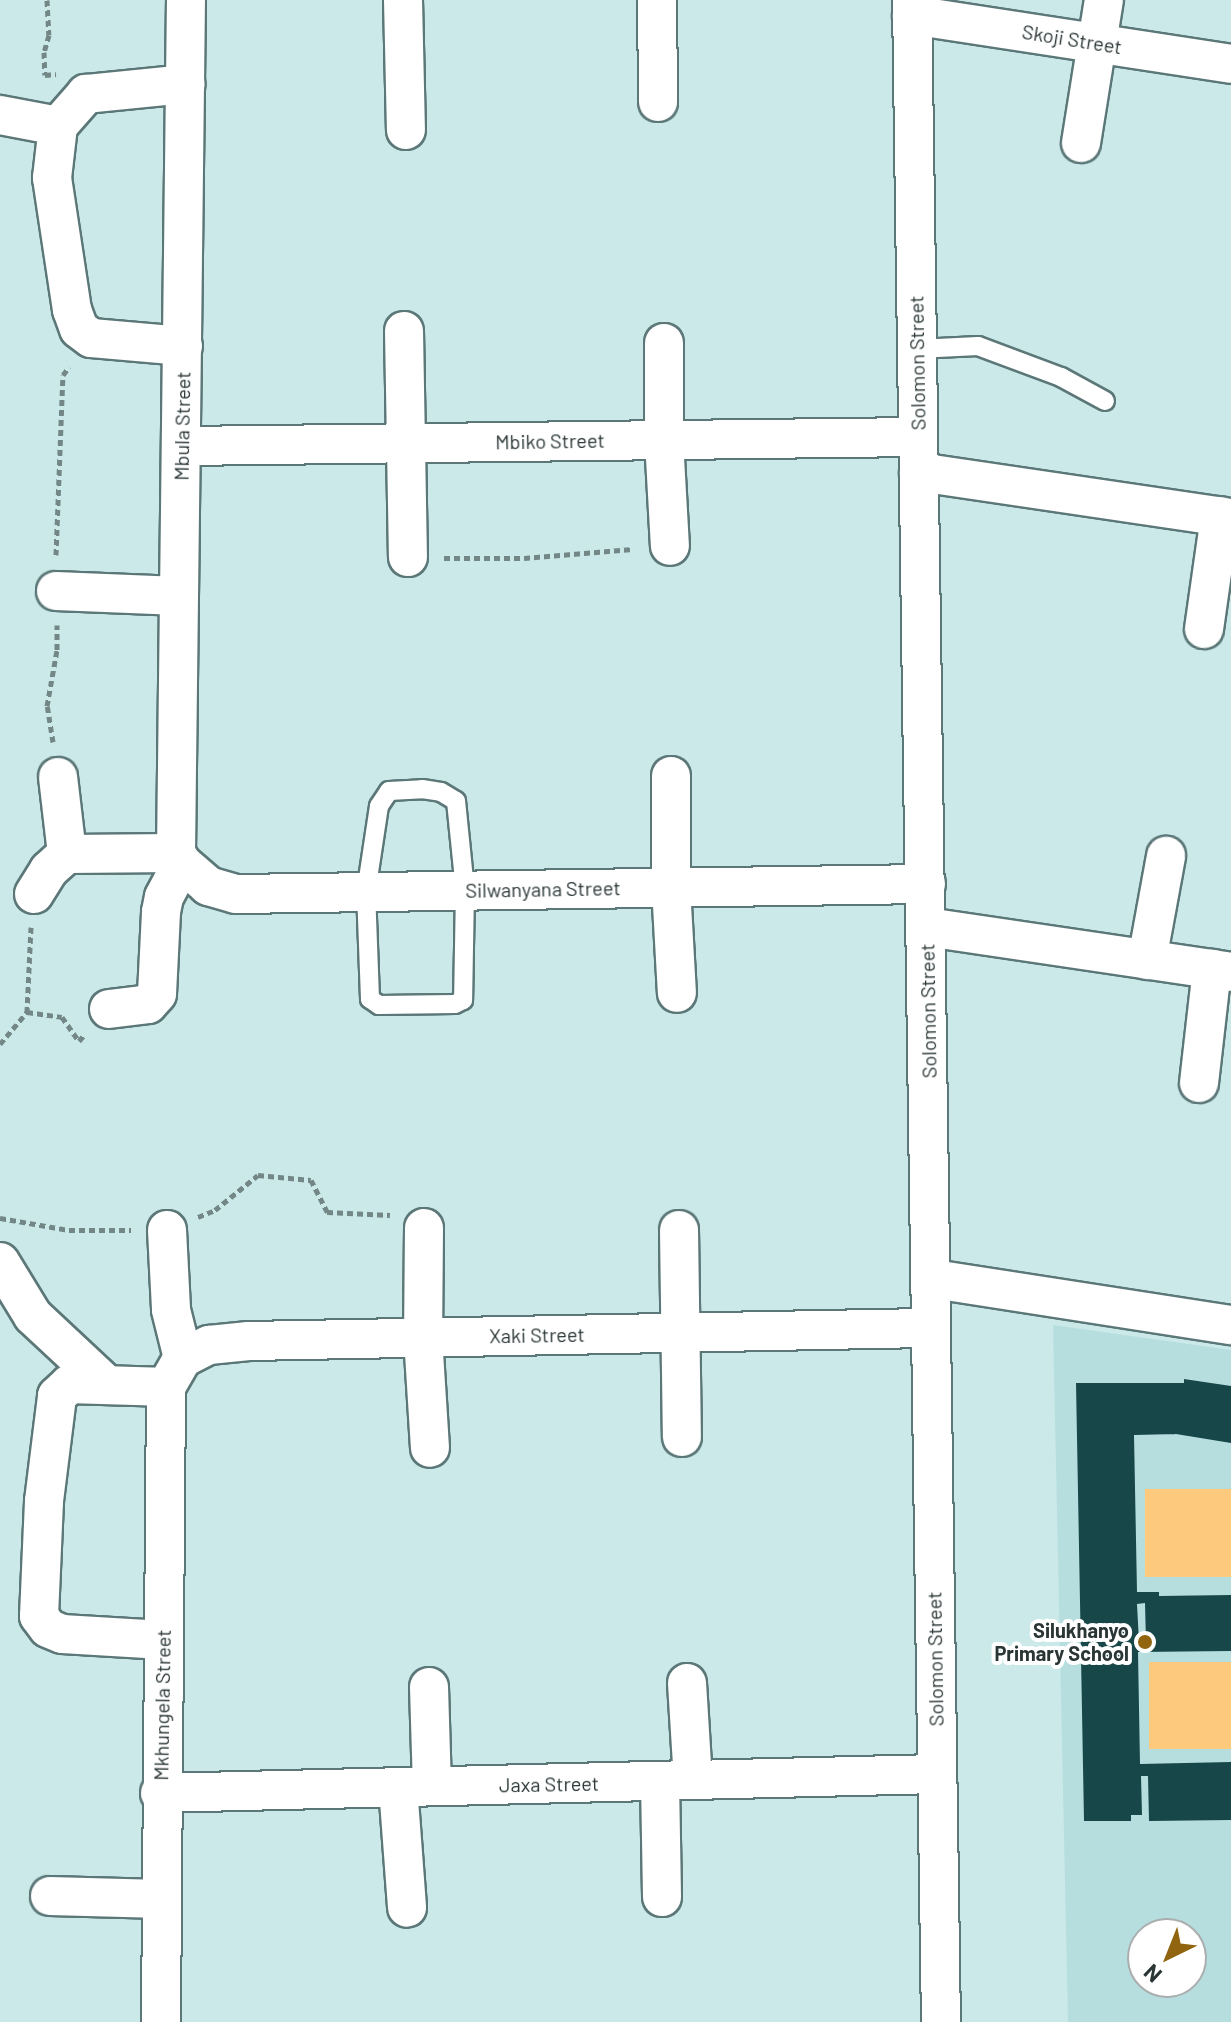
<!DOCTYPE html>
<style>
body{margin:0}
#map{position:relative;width:1231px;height:2022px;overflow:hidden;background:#cbe9e9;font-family:Barlow,sans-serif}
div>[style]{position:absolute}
.built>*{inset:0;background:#b7dedf}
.green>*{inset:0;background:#fdca7d;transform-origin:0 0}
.building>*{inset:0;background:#174749}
.path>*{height:5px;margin-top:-2.5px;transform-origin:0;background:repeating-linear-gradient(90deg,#738787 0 6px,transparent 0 10px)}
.roads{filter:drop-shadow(2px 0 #5c7778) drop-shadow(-2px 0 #5c7778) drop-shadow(0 2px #5c7778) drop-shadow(0 -2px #5c7778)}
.service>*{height:18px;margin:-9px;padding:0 9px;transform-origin:9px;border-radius:9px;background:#fff}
.minor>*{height:38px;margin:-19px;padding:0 19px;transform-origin:19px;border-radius:19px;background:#fff}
.dots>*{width:22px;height:22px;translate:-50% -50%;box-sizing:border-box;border:4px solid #fff;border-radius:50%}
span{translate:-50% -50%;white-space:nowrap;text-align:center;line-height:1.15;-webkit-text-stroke:8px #fff;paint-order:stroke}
.street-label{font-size:20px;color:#2a3535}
.poi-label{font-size:20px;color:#2a3535;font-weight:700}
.right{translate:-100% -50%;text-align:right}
.north{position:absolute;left:1127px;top:1918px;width:80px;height:80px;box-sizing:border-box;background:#fff;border:2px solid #aaaeae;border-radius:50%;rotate:223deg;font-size:22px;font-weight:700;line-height:32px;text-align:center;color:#2a3535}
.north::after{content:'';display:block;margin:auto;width:28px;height:36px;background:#91640f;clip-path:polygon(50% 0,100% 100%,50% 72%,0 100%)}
</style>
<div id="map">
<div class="built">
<i style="clip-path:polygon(evenodd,1053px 1325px,1231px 1350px,1231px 2022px,1068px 2022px,1053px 1325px,1143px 1934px,1191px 1934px,1191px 1982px,1143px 1982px,1143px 1934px)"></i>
</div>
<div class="green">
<i style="left:1231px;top:1489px;width:88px;height:86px;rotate:90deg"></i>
<i style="left:1231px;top:1662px;width:87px;height:82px;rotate:90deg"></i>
</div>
<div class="building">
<i style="clip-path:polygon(evenodd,1184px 1379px,1231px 1386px,1231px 1443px,1176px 1434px,1134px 1435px,1137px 1592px,1159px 1592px,1159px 1596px,1231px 1595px,1231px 1651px,1138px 1652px,1140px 1764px,1231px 1762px,1231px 1820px,1149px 1821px,1148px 1776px,1141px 1776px,1142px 1815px,1131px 1815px,1131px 1821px,1084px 1821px,1076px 1383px,1184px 1383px,1184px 1379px,1145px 1603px,1146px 1642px,1139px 1642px,1137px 1604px,1145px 1603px)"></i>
</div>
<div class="path">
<i style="left:47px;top:0;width:35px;rotate:87deg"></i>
<i style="left:49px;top:35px;width:18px;rotate:106deg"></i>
<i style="left:44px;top:52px;width:23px;rotate:88deg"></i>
<i style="left:45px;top:75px;width:11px;rotate:-5deg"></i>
<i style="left:56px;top:555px;width:180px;rotate:-87.8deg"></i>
<i style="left:63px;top:375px;width:10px;rotate:-53deg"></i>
<i style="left:444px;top:558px;width:80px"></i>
<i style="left:524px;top:558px;width:109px;rotate:-4.7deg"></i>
<i style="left:53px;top:742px;width:36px;rotate:-99deg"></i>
<i style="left:47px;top:706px;width:57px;rotate:-79.9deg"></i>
<i style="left:57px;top:650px;width:25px;rotate:-90deg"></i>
<i style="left:31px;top:927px;width:85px;rotate:92.7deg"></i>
<i style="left:27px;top:1012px;width:35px;rotate:8deg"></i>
<i style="left:62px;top:1017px;width:29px;rotate:55deg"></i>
<i style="left:79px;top:1041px;width:9px;rotate:-49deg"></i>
<i style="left:0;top:1044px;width:42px;rotate:-49.8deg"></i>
<i style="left:198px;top:1217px;width:18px;rotate:-22deg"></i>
<i style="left:215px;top:1210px;width:55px;rotate:-39.1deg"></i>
<i style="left:258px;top:1175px;width:53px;rotate:5.4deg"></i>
<i style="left:311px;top:1180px;width:36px;rotate:63deg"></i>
<i style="left:327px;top:1212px;width:63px;rotate:2.7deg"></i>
<i style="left:0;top:1218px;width:70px;rotate:9.9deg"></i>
<i style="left:69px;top:1230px;width:62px"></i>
</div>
<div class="roads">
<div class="service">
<i style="left:917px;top:349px;width:61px;rotate:-2.8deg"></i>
<i style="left:978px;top:346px;width:89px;rotate:20.5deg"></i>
<i style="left:1061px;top:377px;width:50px;rotate:28.6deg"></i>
<i style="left:422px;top:789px;width:19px;rotate:9deg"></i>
<i style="left:441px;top:792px;width:17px;rotate:31deg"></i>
<i style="left:456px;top:801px;width:89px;rotate:84.2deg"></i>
<i style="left:465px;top:890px;width:110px;rotate:91deg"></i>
<i style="left:463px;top:1000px;width:9px;rotate:153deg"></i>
<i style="left:455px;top:1004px;width:76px;rotate:179.2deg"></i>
<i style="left:379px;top:1005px;width:11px;rotate:-146deg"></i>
<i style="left:370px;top:999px;width:107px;rotate:-92.1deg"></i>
<i style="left:366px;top:892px;width:87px;rotate:-81.4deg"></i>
<i style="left:379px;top:806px;width:18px;rotate:-56deg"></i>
<i style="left:389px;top:791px;width:33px;rotate:-3deg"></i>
</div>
<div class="minor">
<i style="left:403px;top:0;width:130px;rotate:88.7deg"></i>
<i style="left:657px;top:0;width:102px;rotate:89.4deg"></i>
<i style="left:912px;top:0;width:2022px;rotate:89.18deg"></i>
<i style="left:912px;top:15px;width:323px;rotate:8.7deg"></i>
<i style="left:0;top:115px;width:59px;rotate:10.7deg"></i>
<i style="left:1081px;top:143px;width:145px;rotate:-80.9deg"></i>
<i style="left:404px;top:331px;width:226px;rotate:89deg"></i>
<i style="left:664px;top:343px;width:97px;rotate:90deg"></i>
<i style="left:664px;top:440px;width:106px;rotate:86.8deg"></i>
<i style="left:183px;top:346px;width:92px;rotate:-175deg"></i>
<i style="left:91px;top:338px;width:15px;rotate:-143deg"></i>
<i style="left:79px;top:329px;width:20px;rotate:-110deg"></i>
<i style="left:72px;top:310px;width:134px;rotate:-98.6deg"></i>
<i style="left:52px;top:178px;width:52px;rotate:-83.4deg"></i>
<i style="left:58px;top:126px;width:43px;rotate:-48.8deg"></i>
<i style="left:86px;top:94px;width:100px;rotate:-5.7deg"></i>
<i style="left:182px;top:446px;width:736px;rotate:-0.7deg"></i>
<i style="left:919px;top:472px;width:315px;rotate:8.4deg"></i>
<i style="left:56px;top:591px;width:123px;rotate:2.3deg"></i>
<i style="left:1204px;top:629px;width:114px;rotate:-81.9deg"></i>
<i style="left:671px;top:776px;width:111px;rotate:90deg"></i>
<i style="left:671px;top:887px;width:106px;rotate:86.8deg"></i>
<i style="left:58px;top:777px;width:78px;rotate:83.3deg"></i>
<i style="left:176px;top:853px;width:853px;rotate:-89.33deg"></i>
<i style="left:176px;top:853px;width:12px;rotate:59deg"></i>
<i style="left:182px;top:863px;width:35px;rotate:41deg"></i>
<i style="left:208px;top:886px;width:29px;rotate:16deg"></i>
<i style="left:236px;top:894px;width:690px;rotate:-0.83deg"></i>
<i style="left:34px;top:894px;width:28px;rotate:-58deg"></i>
<i style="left:49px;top:870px;width:24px;rotate:-42deg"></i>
<i style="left:67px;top:854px;width:109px;rotate:-0.5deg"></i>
<i style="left:927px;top:927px;width:307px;rotate:8.4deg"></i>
<i style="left:1147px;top:960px;width:106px;rotate:-79.6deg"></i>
<i style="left:109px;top:1009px;width:39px;rotate:-7deg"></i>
<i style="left:148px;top:1004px;width:13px;rotate:-48deg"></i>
<i style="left:157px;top:994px;width:82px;rotate:-87.2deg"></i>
<i style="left:161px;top:912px;width:15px;rotate:-79deg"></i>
<i style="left:164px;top:897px;width:38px;rotate:-62deg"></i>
<i style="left:1199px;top:1083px;width:115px;rotate:-83.5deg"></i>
<i style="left:424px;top:1228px;width:109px;rotate:90.5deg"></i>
<i style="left:423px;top:1337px;width:111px;rotate:86.4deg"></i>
<i style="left:167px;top:1230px;width:80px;rotate:87.1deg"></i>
<i style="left:171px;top:1310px;width:49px;rotate:76deg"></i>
<i style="left:679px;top:1230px;width:207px;rotate:89.2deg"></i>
<i style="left:0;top:1262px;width:63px;rotate:58.6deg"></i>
<i style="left:33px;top:1316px;width:101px;rotate:43deg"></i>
<i style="left:933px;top:1279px;width:302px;rotate:8.8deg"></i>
<i style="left:163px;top:1640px;width:101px;rotate:-176.6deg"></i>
<i style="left:62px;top:1634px;width:15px;rotate:-157deg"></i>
<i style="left:48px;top:1628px;width:15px;rotate:-127deg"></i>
<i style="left:39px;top:1616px;width:115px;rotate:-87.5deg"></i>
<i style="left:44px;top:1501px;width:106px;rotate:-82.9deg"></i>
<i style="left:57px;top:1396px;width:18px;rotate:-43deg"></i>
<i style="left:70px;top:1384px;width:96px;rotate:1.8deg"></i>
<i style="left:687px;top:1683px;width:97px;rotate:86.5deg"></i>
<i style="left:429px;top:1687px;width:99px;rotate:88.3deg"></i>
<i style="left:660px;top:1781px;width:116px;rotate:89deg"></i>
<i style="left:398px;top:1787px;width:121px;rotate:85.7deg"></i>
<i style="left:160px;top:1793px;width:777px;rotate:-1.4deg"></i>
<i style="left:50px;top:1896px;width:111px;rotate:1.5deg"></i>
<i style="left:161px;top:2022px;width:635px;rotate:-89.55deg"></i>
<i style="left:166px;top:1387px;width:34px;rotate:-60deg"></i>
<i style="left:183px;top:1358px;width:29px;rotate:-27deg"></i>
<i style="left:209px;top:1345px;width:40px;rotate:-5.7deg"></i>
<i style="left:249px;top:1341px;width:680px;rotate:-1.1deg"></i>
</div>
</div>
<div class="dots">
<i style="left:1145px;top:1642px;background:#91640f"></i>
</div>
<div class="street-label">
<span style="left:1072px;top:39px;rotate:9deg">Skoji Street</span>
<span style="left:917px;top:363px;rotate:-91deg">Solomon Street</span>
<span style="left:182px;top:426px;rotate:-89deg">Mbula Street</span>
<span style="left:550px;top:441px;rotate:-1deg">Mbiko Street</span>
<span style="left:543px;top:889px;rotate:-1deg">Silwanyana Street</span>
<span style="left:928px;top:1011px;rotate:-91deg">Solomon Street</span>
<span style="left:537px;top:1335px;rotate:-1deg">Xaki Street</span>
<span style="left:935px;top:1659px;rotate:-91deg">Solomon Street</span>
<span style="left:162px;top:1705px;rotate:-89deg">Mkhungela Street</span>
<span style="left:549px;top:1784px;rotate:-1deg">Jaxa Street</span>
</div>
<div class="poi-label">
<span class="right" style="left:1129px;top:1642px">Silukhanyo<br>Primary School</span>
</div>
<div class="north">N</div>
</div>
